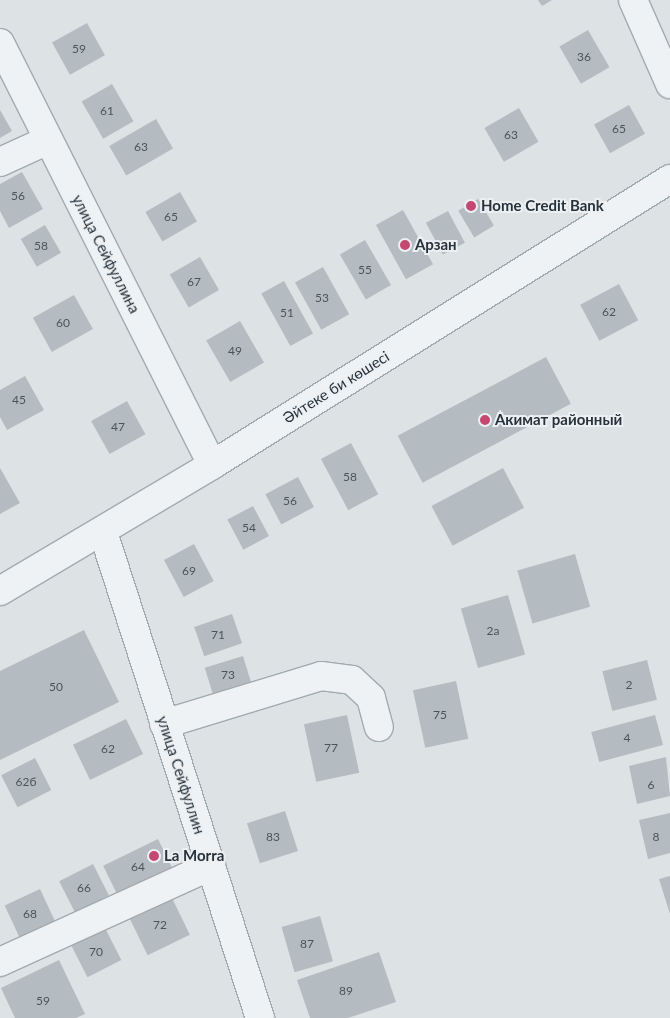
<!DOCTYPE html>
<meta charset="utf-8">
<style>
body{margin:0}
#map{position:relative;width:670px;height:1018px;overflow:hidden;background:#dde2e5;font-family:Lato,sans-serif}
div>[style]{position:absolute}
.building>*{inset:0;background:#b4bcc2;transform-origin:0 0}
.roads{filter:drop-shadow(1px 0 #a3aaaf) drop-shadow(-1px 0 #a3aaaf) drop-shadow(0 1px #a3aaaf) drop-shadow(0 -1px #a3aaaf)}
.minor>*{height:28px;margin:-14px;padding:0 14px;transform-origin:14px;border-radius:14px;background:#eff2f4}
.dots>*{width:14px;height:14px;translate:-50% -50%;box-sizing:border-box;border:2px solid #ecf0f3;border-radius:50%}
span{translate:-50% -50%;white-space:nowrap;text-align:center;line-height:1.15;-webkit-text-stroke:4px #ecf0f3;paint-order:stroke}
.number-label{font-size:12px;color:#4a545d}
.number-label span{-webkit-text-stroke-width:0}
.poi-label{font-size:15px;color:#27323b;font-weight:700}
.left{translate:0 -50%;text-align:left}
.street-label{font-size:15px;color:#27323b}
</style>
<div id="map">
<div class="building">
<i style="clip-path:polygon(538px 0,552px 0,542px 6px)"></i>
<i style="left:87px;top:23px;width:37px;height:40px;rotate:61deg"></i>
<i style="left:588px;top:30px;width:43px;height:33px;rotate:60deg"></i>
<i style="left:112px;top:84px;width:43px;height:35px;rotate:60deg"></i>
<i style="left:629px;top:105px;width:33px;height:40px;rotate:61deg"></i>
<i style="left:519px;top:108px;width:39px;height:40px;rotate:60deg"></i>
<i style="clip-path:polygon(0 110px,12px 131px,0 138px)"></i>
<i style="left:156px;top:119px;width:34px;height:54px;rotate:60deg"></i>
<i style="clip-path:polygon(22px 172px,43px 209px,9px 228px,0 211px,0 184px)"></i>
<i style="left:180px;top:192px;width:34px;height:40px;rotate:60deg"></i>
<i style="left:478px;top:199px;width:31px;height:23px;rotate:59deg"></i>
<i style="left:403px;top:210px;width:62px;height:31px;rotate:61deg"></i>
<i style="left:448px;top:211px;width:36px;height:25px;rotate:62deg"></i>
<i style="left:45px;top:225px;width:32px;height:28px;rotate:60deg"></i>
<i style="left:365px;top:240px;width:52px;height:29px;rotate:60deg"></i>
<i style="left:200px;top:257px;width:38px;height:35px;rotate:60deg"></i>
<i style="left:323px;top:267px;width:54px;height:32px;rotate:61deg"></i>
<i style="left:284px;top:281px;width:60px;height:26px;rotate:61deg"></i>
<i style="left:619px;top:284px;width:41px;height:44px;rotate:62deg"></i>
<i style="left:74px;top:295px;width:39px;height:47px;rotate:61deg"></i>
<i style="left:240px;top:321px;width:48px;height:39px;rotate:60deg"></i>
<i style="left:546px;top:357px;width:53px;height:168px;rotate:62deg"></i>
<i style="clip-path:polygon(25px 376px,44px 410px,7px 430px,0 417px,0 390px)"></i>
<i style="left:127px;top:401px;width:38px;height:41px;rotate:61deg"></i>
<i style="left:351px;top:443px;width:58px;height:34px;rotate:62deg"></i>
<i style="clip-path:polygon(0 468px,20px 503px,0 514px)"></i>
<i style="left:503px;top:468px;width:45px;height:81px;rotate:62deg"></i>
<i style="left:298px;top:477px;width:34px;height:37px;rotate:62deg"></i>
<i style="left:253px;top:506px;width:34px;height:29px;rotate:62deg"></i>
<i style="left:194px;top:544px;width:42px;height:34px;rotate:62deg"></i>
<i style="left:575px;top:554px;width:55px;height:60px;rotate:74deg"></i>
<i style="left:508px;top:595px;width:62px;height:49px;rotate:74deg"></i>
<i style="left:232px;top:614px;width:31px;height:40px;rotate:71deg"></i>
<i style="clip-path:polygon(84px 630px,119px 702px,0 760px,0 671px)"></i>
<i style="left:243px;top:656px;width:27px;height:40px;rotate:73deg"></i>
<i style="left:647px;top:660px;width:41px;height:46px;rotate:76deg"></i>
<i style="left:456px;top:681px;width:59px;height:44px;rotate:78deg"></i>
<i style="left:347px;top:715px;width:59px;height:44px;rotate:78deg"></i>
<i style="left:655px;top:715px;width:31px;height:66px;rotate:75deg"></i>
<i style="left:126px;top:719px;width:39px;height:59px;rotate:64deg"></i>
<i style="clip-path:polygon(666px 757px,670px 796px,637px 804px,629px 766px)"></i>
<i style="left:35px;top:758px;width:36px;height:38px;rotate:63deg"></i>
<i style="left:285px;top:811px;width:42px;height:40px;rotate:72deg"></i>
<i style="clip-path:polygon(670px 813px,670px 853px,648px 859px,639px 820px)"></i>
<i style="left:158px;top:839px;width:32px;height:61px;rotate:64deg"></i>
<i style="left:93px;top:864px;width:35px;height:38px;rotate:63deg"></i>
<i style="clip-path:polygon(670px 876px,670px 914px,659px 879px)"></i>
<i style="left:40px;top:889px;width:35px;height:39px;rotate:65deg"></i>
<i style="left:171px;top:896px;width:43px;height:47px;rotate:64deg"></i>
<i style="left:320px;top:916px;width:47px;height:40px;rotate:74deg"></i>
<i style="left:105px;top:928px;width:36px;height:38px;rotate:63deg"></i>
<i style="clip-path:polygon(379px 952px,396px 1002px,348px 1018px,310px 1018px,297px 980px)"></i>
<i style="clip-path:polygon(59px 960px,85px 1014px,76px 1018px,15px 1018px,1px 988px)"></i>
</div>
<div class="roads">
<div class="minor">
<i style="left:633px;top:0;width:92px;rotate:66.2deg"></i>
<i style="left:0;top:43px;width:472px;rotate:63.3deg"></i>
<i style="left:0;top:162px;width:53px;rotate:-24.6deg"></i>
<i style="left:103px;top:532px;width:511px;rotate:72.1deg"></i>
<i style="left:0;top:591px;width:247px;rotate:-30.7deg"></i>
<i style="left:212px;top:465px;width:540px;rotate:-31.98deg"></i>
<i style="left:164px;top:724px;width:164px;rotate:-17deg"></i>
<i style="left:321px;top:676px;width:31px;rotate:7deg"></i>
<i style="left:352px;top:680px;width:26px;rotate:43deg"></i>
<i style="left:371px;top:698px;width:30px;rotate:75deg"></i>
<i style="left:0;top:962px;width:232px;rotate:-24.5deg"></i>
</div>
</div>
<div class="dots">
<i style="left:471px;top:206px;background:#c34972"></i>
<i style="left:405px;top:245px;background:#c34972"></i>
<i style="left:485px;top:420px;background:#c34972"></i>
<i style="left:154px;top:856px;background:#c34972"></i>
</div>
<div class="number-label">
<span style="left:79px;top:49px">59</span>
<span style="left:584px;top:57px">36</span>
<span style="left:107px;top:111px">61</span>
<span style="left:619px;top:129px">65</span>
<span style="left:511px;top:135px">63</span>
<span style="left:141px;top:147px">63</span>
<span style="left:18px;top:196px">56</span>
<span style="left:171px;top:217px">65</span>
<span style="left:41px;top:246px">58</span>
<span style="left:365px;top:270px">55</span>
<span style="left:194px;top:282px">67</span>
<span style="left:322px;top:298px">53</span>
<span style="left:609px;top:312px">62</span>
<span style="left:287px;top:313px">51</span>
<span style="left:63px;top:323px">60</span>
<span style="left:235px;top:351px">49</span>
<span style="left:19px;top:400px">45</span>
<span style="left:118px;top:427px">47</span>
<span style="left:350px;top:477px">58</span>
<span style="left:290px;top:501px">56</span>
<span style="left:249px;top:528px">54</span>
<span style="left:189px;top:571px">69</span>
<span style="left:493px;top:631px">2а</span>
<span style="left:218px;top:635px">71</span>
<span style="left:228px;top:675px">73</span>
<span style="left:629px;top:685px">2</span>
<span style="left:56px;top:687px">50</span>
<span style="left:440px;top:715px">75</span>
<span style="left:627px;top:738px">4</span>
<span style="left:331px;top:748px">77</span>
<span style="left:108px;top:749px">62</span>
<span style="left:26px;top:782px">62б</span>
<span style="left:651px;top:785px">6</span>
<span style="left:273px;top:837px">83</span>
<span style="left:656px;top:837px">8</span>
<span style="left:138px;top:867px">64</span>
<span style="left:84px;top:888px">66</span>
<span style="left:30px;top:914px">68</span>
<span style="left:160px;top:925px">72</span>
<span style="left:307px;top:944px">87</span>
<span style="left:96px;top:952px">70</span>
<span style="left:346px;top:991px">89</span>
<span style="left:43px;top:1001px">59</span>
</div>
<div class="poi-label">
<span class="left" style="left:481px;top:206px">Home Credit Bank</span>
<span class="left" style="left:415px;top:245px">Арзан</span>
<span class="left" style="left:495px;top:420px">Акимат районный</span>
<span class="left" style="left:164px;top:856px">La Morra</span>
</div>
<div class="street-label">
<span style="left:106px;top:254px;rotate:63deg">улица Сейфуллина</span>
<span style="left:336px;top:387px;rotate:-32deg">Әйтеке би көшесі</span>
<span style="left:181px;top:775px;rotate:72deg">улица Сейфуллин</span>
</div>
</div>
